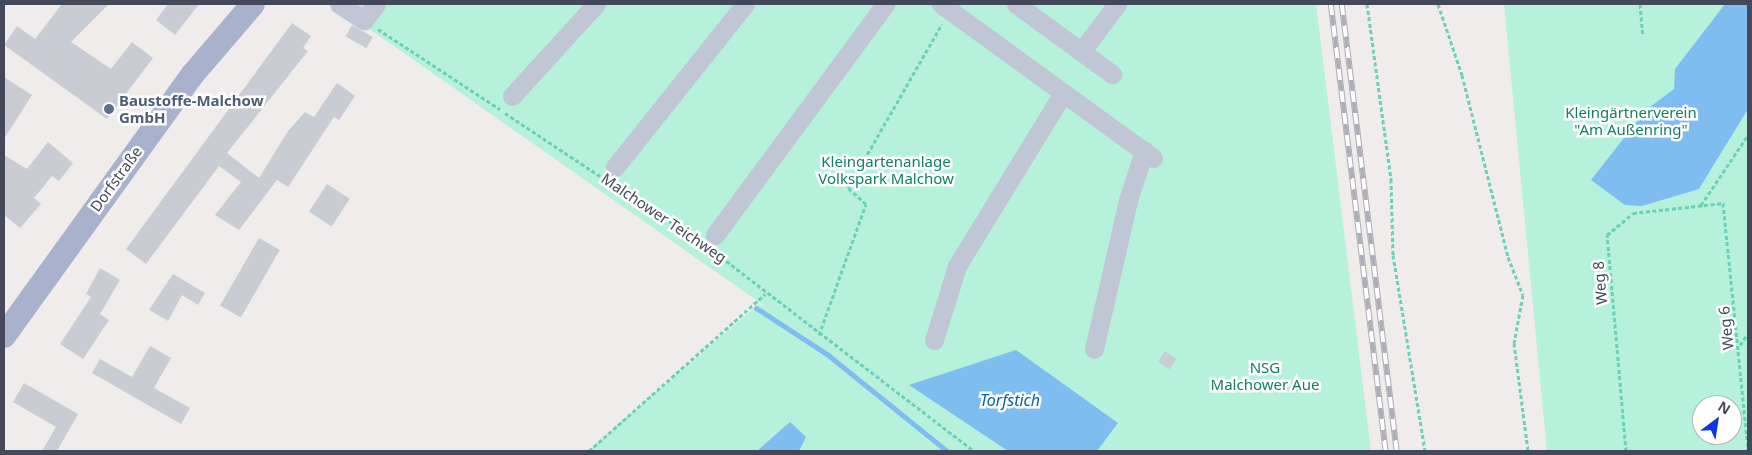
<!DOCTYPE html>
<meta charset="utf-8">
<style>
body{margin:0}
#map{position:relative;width:1752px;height:455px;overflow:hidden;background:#efeceb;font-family:"Noto Sans",sans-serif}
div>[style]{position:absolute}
.green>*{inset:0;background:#b5f1db}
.water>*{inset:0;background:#7fbdf1}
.stream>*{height:5px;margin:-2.5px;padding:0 2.5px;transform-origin:2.5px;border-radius:2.5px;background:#7fbdf1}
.building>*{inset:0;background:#caccd4;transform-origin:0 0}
.path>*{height:3px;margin-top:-1.5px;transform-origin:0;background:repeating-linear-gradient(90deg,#6bd0b8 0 4px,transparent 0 6.5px)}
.minor>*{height:19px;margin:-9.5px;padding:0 9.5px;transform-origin:9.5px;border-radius:9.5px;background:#c0c6d4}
.major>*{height:24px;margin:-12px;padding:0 12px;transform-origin:12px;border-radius:12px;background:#a9b2cd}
.rail>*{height:5.5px;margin-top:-2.75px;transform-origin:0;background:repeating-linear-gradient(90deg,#fff 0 11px,#adaeb7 0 22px);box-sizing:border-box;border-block:1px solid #adaeb7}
.dots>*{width:14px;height:14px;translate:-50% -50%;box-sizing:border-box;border:2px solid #fff;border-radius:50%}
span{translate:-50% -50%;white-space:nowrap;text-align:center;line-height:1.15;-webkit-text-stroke:5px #fff;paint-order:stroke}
.service-label{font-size:15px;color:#4e5e75;font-weight:700}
.left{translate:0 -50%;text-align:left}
.park-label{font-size:15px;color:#117e63}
.street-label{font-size:15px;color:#43495a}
.water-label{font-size:16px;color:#045fac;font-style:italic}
.frame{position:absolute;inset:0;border:5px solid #43495a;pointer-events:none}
.north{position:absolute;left:1692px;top:395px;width:50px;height:50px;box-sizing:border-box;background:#fff;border:1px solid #b4b6bd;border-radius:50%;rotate:31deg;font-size:14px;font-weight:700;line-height:20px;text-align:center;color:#43495a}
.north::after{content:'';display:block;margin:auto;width:18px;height:22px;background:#0e36e6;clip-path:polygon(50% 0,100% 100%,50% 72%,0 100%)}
</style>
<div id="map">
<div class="green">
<i style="clip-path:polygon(334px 4px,1316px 4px,1371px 451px,587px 451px,759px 304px,766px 307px)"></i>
<i style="clip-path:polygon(evenodd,1504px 4px,1748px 4px,1748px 451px,1547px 451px,1504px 4px,1702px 405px,1732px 405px,1732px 435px,1702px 435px,1702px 405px)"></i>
</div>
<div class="water">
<i style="clip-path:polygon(1725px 4px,1748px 4px,1748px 109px,1699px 189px,1642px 206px,1625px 205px,1591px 180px,1646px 110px,1674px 89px,1675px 69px)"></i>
<i style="clip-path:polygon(1016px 350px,1118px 423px,1097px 451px,1008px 451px,909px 385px)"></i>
<i style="clip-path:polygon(790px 422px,806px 437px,799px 451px,757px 451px)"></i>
</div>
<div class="stream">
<i style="left:756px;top:308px;width:86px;rotate:33.1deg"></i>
<i style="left:828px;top:355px;width:153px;rotate:38.9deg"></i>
</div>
<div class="building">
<i style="clip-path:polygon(62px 4px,109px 4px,71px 42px,111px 69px,132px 42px,153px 58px,107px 119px,4px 45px,17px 26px,35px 39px)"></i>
<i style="clip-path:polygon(168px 4px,199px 4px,175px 35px,156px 20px)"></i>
<i style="clip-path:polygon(292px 23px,311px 36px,303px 48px,308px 51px,227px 153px,259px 178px,288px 131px,305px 112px,314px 117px,337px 83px,355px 96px,339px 120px,334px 117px,288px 187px,277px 180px,239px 230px,215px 215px,241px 182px,219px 166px,146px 264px,126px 249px)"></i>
<i style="left:352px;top:25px;width:24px;height:13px;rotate:30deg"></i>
<i style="clip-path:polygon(4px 77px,32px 95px,4px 139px)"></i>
<i style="clip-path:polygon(48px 142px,73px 163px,59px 181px,52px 176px,34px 198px,41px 204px,20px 228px,4px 215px,4px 155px,27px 169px)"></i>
<i style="left:327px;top:184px;width:27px;height:33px;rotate:33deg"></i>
<i style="left:259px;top:238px;width:24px;height:78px;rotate:30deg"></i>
<i style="clip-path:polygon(100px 268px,120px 280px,100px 314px,109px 320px,83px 359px,60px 344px,91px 297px,86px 294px)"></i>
<i style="clip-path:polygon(173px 274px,205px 293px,198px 305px,182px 295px,168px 321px,149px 310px)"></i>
<i style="clip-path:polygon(150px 346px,171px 358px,154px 388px,190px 408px,181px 424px,92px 373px,100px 359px,132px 377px)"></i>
<i style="left:1165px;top:351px;width:14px;height:13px;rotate:34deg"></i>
<i style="clip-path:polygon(24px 383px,78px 414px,57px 451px,42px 451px,56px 427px,13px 402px)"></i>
</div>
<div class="path">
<i style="left:1367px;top:4px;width:177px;rotate:82.2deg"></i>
<i style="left:1391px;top:179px;width:76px;rotate:88.5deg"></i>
<i style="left:1393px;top:255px;width:199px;rotate:80.7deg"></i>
<i style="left:1438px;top:4px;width:75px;rotate:71.3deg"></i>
<i style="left:1462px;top:75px;width:188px;rotate:75.8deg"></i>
<i style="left:1508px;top:257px;width:41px;rotate:68.5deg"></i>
<i style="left:1523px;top:295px;width:49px;rotate:100.6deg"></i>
<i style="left:1514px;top:343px;width:109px;rotate:82.6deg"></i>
<i style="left:1640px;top:4px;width:32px;rotate:85deg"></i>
<i style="left:378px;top:29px;width:146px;rotate:33.3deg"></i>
<i style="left:505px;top:113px;width:114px;rotate:33.6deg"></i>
<i style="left:614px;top:185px;width:100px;rotate:33.2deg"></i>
<i style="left:1701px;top:205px;width:84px;rotate:-56.1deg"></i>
<i style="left:716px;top:253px;width:325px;rotate:37.5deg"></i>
<i style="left:819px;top:335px;width:139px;rotate:-70.3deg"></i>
<i style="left:866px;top:204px;width:24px;rotate:-138deg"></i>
<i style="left:848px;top:188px;width:189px;rotate:-60.2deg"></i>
<i style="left:1740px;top:345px;width:14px;rotate:-56deg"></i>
<i style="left:589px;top:451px;width:236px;rotate:-41.7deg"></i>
<i style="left:1626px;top:451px;width:217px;rotate:-95deg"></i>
<i style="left:1607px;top:235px;width:34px;rotate:-40deg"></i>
<i style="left:1633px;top:213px;width:91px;rotate:-6.3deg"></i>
<i style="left:1723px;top:203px;width:249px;rotate:84.2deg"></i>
</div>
<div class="minor">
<i style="left:339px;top:4px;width:30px;rotate:33deg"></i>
<i style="left:364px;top:20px;width:20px;rotate:-53deg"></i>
<i style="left:941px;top:4px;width:262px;rotate:36deg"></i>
<i style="left:1016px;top:4px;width:119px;rotate:36.1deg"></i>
<i style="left:1081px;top:52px;width:60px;rotate:-53.1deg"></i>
<i style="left:512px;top:96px;width:125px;rotate:-47.6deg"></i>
<i style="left:615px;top:167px;width:208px;rotate:-51.4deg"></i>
<i style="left:715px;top:235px;width:287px;rotate:-53.6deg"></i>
<i style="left:934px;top:340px;width:77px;rotate:-72.7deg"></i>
<i style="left:957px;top:266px;width:203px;rotate:-58.5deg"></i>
<i style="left:1094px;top:349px;width:153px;rotate:-77.1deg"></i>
<i style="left:1128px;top:200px;width:52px;rotate:-71.9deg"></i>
</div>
<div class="major">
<i style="left:4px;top:336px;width:323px;rotate:-54.2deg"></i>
<i style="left:193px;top:74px;width:92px;rotate:-49.4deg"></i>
</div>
<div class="rail">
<i style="left:1331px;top:4px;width:450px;rotate:83deg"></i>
<i style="left:1342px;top:4px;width:450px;rotate:83deg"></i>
</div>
<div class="dots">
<i style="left:109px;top:109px;background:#5c6f8a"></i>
</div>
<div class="service-label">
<span class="left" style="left:119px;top:109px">Baustoffe-Malchow<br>GmbH</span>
</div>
<div class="park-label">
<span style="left:1631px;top:121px">Kleingärtnerverein<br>"Am Außenring"</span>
<span style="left:886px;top:170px">Kleingartenanlage<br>Volkspark Malchow</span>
<span style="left:1265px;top:376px">NSG<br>Malchower Aue</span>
</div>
<div class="street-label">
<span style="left:116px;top:179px;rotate:-54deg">Dorfstraße</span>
<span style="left:664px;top:218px;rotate:34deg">Malchower Teichweg</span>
<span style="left:1600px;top:283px;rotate:-95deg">Weg 8</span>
<span style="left:1726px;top:328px;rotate:-96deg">Weg 6</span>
</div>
<div class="water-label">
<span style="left:1010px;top:400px">Torfstich</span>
</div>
<div class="frame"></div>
<div class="north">N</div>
</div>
